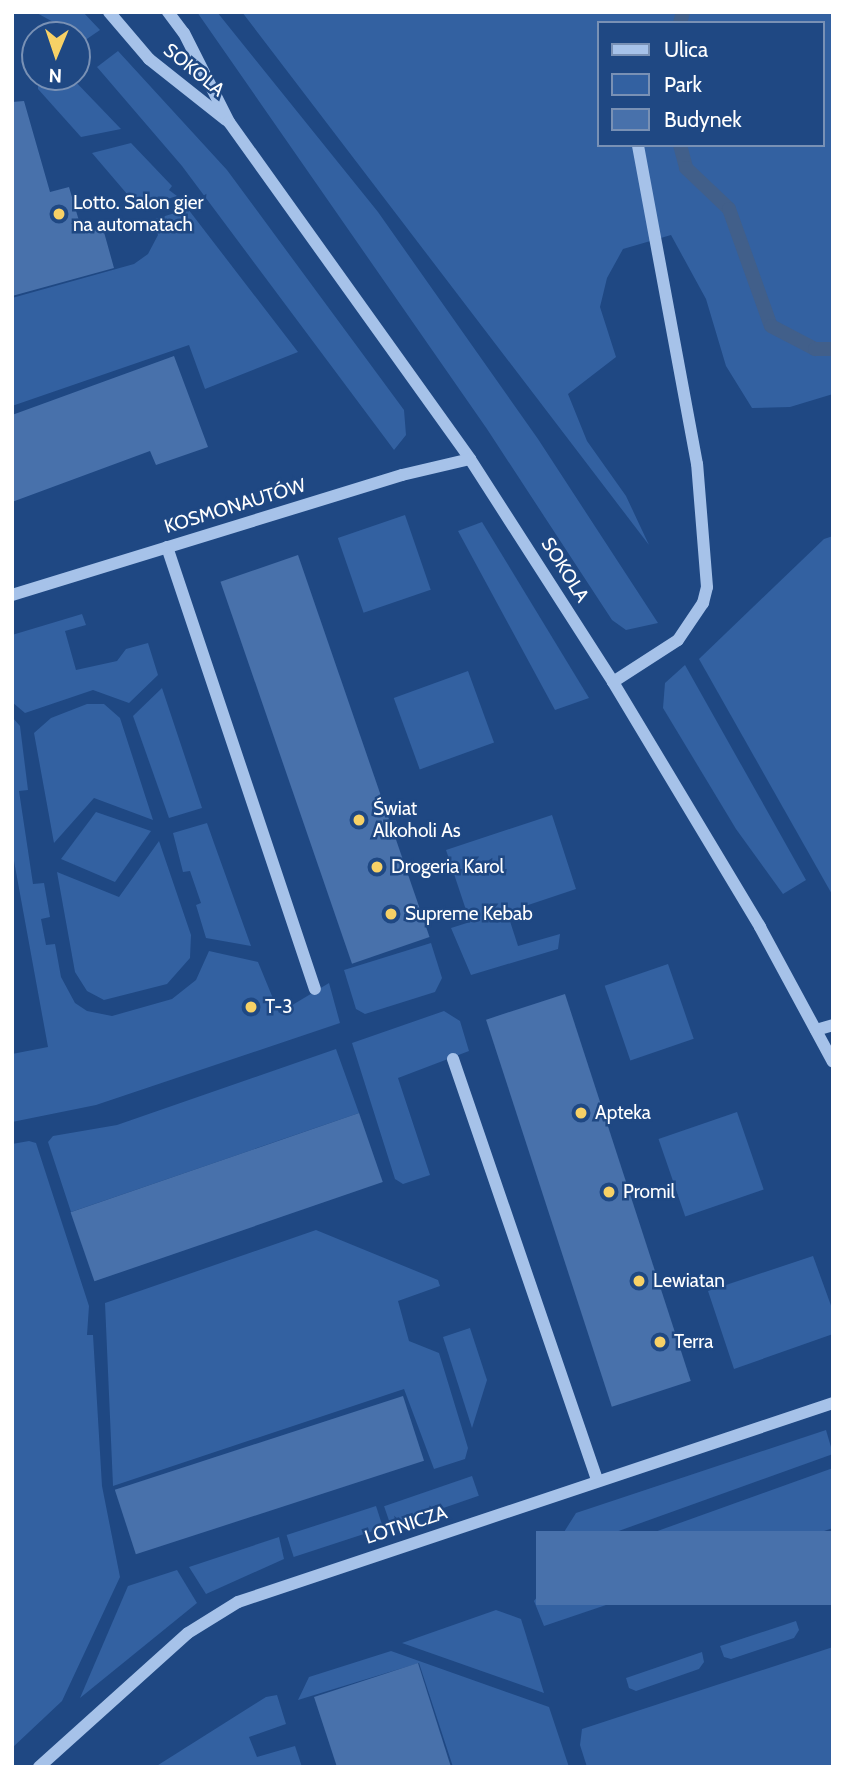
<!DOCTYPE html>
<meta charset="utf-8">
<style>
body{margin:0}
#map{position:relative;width:845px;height:1779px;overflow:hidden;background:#1f4883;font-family:Cabin,sans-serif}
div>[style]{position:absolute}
.green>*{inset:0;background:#3361a1;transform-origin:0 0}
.stream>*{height:14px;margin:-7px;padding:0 7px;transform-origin:7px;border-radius:7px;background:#415f8a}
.building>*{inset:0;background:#4871ab;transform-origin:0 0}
.minor>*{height:12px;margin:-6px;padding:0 6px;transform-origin:6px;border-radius:6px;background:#a6c2e9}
.dots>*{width:19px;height:19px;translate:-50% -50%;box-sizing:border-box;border:4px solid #1f4883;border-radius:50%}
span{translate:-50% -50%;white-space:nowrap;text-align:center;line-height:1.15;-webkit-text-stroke:5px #1f4883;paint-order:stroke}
.street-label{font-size:19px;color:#fff}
.poi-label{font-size:19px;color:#fff}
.left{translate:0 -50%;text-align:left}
.frame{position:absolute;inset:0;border:14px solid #fff;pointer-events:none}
.legend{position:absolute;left:597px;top:21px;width:228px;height:126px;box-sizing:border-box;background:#1f4883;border:2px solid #7991b5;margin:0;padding:9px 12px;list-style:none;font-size:21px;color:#fff}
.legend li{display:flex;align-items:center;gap:14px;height:35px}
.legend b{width:35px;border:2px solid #7991b5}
.north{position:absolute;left:21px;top:21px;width:70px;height:70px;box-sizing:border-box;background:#1f4883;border:2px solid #7991b5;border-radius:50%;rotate:182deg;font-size:19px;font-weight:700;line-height:28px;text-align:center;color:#fff}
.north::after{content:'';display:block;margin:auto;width:24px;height:32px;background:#f7d166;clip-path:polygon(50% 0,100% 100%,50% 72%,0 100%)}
</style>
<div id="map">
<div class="green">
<i style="clip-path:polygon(35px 12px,83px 12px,100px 30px,81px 43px,77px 35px)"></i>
<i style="clip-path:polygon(197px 12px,217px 12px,378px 212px,538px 439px,658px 623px,626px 630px,612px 620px,487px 429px)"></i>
<i style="clip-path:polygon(evenodd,242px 12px,833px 12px,833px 394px,790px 407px,752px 408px,726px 366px,706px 299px,671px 235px,623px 249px,607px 278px,600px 307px,616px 357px,568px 394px,587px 441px,626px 496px,649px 545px,242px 12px,598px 23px,822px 23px,822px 145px,598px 145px,598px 23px)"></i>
<i style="clip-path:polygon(118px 51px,227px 170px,404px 410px,406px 435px,394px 450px,182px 166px,97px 67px)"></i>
<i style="clip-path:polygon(38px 77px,71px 77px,121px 129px,81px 137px,38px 89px)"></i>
<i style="clip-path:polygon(131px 143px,172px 186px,169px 190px,177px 196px,139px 208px,92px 153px)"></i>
<i style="clip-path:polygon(188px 209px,298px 352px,205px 389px,189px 345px,12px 406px,12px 298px,134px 264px,148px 254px,158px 235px,152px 220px)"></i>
<i style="left:405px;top:515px;width:79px;height:71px;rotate:71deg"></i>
<i style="clip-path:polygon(482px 522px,589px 698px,555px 710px,458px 531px)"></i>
<i style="clip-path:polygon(833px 536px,833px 896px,699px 659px,824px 539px)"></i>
<i style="clip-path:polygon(82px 614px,86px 625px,65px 631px,76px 670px,117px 661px,126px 649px,148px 643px,158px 675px,129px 703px,93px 690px,25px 713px,12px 702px,12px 635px)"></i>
<i style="clip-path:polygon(685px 665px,806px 880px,783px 894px,736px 829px,663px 708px,665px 683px)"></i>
<i style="left:468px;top:671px;width:76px;height:79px;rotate:70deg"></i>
<i style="clip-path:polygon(162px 688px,202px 808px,169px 818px,133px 716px)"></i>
<i style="clip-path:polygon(87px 704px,104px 704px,120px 718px,153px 820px,94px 798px,54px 843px,34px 733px,51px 718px)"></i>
<i style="clip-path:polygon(12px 717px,20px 726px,28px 790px,19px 791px,33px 884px,44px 883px,50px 917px,41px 919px,46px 945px,55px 944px,61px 977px,75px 1003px,87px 1011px,112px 1016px,172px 999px,196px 980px,209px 951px,258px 962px,279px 1013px,329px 983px,340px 1023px,96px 1105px,12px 1122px,12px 1054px,48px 1047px,12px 850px)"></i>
<i style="clip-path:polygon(96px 812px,151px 831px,115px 882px,61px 859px)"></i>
<i style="clip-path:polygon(552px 815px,576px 889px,507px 912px,518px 946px,560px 934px,558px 949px,471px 975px,451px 928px,470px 922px,446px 850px)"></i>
<i style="clip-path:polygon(207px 823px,214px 843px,251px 946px,206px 938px,196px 905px,201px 903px,190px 871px,183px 872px,173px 833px)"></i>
<i style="clip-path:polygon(159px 841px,191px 935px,190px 958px,167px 984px,104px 1000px,87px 991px,75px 972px,57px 872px,119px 897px)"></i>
<i style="clip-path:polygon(431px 943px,442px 978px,435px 992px,365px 1014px,356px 1009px,344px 970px)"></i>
<i style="left:668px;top:964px;width:79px;height:67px;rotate:71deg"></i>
<i style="clip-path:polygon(444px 1011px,460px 1021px,469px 1051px,398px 1078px,430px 1175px,403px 1184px,395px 1179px,352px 1043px)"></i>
<i style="clip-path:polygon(336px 1049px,359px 1113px,71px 1212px,48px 1142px,53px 1136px,117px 1125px)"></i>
<i style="left:737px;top:1112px;width:82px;height:83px;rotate:71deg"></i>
<i style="clip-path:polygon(29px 1141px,36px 1143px,89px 1306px,87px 1335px,93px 1335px,102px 1486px,120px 1577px,62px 1701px,12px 1748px,12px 1144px)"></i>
<i style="clip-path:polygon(316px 1230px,438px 1280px,440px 1286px,398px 1301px,409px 1341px,439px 1353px,468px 1448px,465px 1459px,434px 1469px,404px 1389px,113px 1486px,105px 1303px)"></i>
<i style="clip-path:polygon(813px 1256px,833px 1311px,833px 1334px,734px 1369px,708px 1291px)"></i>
<i style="clip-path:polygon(470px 1328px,487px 1380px,472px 1428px,443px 1337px)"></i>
<i style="clip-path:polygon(826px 1430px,833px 1454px,549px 1556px,576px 1513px)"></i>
<i style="clip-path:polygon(833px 1468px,833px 1528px,544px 1626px,534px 1601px,560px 1566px)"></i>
<i style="left:472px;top:1476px;width:21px;height:93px;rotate:71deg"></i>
<i style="left:376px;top:1506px;width:23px;height:94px;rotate:72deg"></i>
<i style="clip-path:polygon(279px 1537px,284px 1559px,206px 1594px,189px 1567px)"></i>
<i style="clip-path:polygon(177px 1570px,197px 1603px,80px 1698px,128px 1586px)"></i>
<i style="clip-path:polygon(496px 1610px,521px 1619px,544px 1693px,402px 1643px)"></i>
<i style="clip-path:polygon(796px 1621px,799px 1630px,794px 1638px,731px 1659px,724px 1657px,720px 1646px)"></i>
<i style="clip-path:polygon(833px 1647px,833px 1767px,587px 1767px,580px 1745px,582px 1729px)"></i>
<i style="clip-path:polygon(391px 1651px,549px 1707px,569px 1767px,453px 1767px,419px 1663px,298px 1700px,309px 1677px)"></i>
<i style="clip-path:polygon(702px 1652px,704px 1662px,699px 1669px,636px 1691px,629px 1688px,626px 1678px)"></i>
<i style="clip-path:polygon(277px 1695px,286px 1724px,249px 1737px,257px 1757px,295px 1746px,302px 1767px,155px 1767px,266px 1697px)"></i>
</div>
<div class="stream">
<i style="left:680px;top:23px;width:11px;rotate:-75deg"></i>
<i style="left:680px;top:145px;width:24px;rotate:75deg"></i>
<i style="left:686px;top:168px;width:59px;rotate:43.6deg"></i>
<i style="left:729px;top:209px;width:124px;rotate:70.3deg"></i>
<i style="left:771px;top:326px;width:50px;rotate:27.6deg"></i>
<i style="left:815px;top:349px;width:18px"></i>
</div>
<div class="building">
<i style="clip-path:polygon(24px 101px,50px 192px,69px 187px,82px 231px,102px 225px,114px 268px,12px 296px,12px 102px)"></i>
<i style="clip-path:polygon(174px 356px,208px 447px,156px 465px,150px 451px,12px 502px,12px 415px)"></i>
<i style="left:298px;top:555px;width:404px;height:82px;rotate:71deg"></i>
<i style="left:565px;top:994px;width:407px;height:83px;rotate:72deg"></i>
<i style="left:359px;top:1113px;width:73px;height:305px;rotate:71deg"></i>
<i style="left:403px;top:1396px;width:68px;height:303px;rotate:72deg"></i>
<i style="left:833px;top:1531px;width:74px;height:297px;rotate:90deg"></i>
<i style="clip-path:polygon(418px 1663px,451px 1767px,337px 1767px,314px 1697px)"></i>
</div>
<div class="minor">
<i style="left:109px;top:12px;width:62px;rotate:49.6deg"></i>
<i style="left:149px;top:59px;width:98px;rotate:38.4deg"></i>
<i style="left:168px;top:12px;width:26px;rotate:53deg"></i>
<i style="left:184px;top:33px;width:100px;rotate:63.2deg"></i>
<i style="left:229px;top:122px;width:414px;rotate:54.4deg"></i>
<i style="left:470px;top:459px;width:265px;rotate:57.3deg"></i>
<i style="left:613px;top:682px;width:286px;rotate:59deg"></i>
<i style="left:760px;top:927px;width:153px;rotate:61.6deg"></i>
<i style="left:167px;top:547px;width:466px;rotate:71.5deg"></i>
<i style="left:12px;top:595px;width:408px;rotate:-17.1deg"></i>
<i style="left:402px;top:475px;width:70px;rotate:-13.2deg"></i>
<i style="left:613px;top:682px;width:77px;rotate:-32.9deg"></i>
<i style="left:678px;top:640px;width:45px;rotate:-56deg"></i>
<i style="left:703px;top:603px;width:16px;rotate:-76deg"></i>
<i style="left:707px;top:587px;width:123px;rotate:-94.6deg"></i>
<i style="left:697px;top:464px;width:324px;rotate:-100.5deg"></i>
<i style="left:816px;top:1030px;width:18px;rotate:-16deg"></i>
<i style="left:453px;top:1059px;width:445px;rotate:71.1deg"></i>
<i style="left:39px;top:1767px;width:200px;rotate:-42deg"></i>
<i style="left:188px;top:1633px;width:59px;rotate:-31.8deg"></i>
<i style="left:238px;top:1602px;width:627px;rotate:-18.49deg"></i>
</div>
<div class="dots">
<i style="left:59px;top:214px;background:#f7d166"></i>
<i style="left:359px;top:820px;background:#f7d166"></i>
<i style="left:377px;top:867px;background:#f7d166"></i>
<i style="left:391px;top:914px;background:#f7d166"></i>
<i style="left:251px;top:1007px;background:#f7d166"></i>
<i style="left:581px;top:1113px;background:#f7d166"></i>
<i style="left:609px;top:1192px;background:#f7d166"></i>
<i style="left:639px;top:1281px;background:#f7d166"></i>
<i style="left:660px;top:1342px;background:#f7d166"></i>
</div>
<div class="street-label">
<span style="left:194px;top:70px;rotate:39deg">SOKOLA</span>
<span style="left:235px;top:506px;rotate:-17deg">KOSMONAUTÓW</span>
<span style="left:565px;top:570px;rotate:58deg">SOKOLA</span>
<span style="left:406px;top:1525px;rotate:-18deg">LOTNICZA</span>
</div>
<div class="poi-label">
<span class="left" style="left:73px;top:214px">Lotto. Salon gier<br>na automatach</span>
<span class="left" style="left:373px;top:820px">Świat<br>Alkoholi As</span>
<span class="left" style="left:391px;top:867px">Drogeria Karol</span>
<span class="left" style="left:405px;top:914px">Supreme Kebab</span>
<span class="left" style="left:265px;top:1007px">T-3</span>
<span class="left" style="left:595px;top:1113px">Apteka</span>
<span class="left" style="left:623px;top:1192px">Promil</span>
<span class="left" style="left:653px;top:1281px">Lewiatan</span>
<span class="left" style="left:674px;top:1342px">Terra</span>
</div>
<div class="frame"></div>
<ul class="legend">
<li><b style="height:9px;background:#a6c2e9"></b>Ulica</li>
<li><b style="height:19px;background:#3361a1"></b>Park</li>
<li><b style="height:19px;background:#4871ab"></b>Budynek</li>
</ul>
<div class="north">N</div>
</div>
